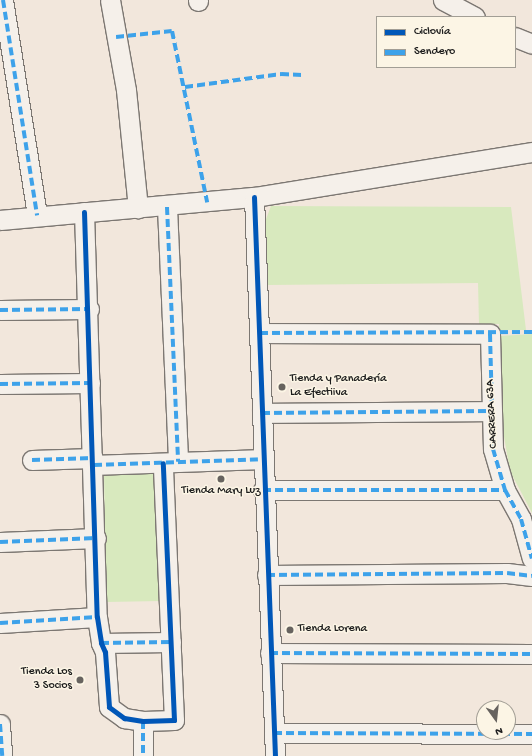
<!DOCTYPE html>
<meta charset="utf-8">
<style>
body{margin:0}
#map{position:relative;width:532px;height:756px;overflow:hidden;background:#f2e7dc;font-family:"Gochi Hand",sans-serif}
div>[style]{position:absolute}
.green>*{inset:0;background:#d8e9be;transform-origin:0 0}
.roads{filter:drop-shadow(1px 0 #7c7772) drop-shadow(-1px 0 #7c7772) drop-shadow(0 1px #7c7772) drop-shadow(0 -1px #7c7772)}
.minor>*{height:19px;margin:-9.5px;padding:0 9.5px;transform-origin:9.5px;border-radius:9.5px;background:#f5f0ea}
.quiet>*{height:4px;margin-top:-2px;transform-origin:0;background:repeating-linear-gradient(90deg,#3da2ea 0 8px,transparent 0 12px)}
.cycleway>*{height:5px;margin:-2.5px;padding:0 2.5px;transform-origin:2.5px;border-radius:2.5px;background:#0057b8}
.dots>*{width:11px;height:11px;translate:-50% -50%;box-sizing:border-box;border:2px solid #fcf5e5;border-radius:50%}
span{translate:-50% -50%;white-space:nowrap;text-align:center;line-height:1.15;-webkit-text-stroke:3px #fcf5e5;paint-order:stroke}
.poi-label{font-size:12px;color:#1c1c1c}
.left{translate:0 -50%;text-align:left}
.right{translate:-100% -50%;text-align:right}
.street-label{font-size:12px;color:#1c1c1c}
.legend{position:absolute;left:376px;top:16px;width:140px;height:52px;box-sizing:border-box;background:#fcf5e5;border:1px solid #a29e95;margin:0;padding:5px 7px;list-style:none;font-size:12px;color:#1c1c1c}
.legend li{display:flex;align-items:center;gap:8px;height:20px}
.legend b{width:20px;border:1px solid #a29e95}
.north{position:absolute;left:476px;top:700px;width:40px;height:40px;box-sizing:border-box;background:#fcf5e5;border:1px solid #a29e95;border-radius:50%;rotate:165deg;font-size:11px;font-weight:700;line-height:16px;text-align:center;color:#1c1c1c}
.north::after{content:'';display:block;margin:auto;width:14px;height:18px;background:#67635f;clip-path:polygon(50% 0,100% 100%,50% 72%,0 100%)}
</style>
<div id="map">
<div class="green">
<i style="clip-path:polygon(271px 206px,511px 207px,526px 330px,499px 330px,499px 324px,479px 324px,478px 283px,268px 285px,263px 227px)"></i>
<i style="clip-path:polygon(532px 334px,532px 513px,510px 471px,503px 431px,499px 336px)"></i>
<i style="left:159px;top:473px;width:128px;height:55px;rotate:89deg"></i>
</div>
<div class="roads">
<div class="minor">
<i style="left:3px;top:0;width:218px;rotate:81deg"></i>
<i style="left:110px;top:0;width:91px;rotate:79.9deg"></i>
<i style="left:126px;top:90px;width:119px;rotate:84.2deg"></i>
<i style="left:198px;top:0;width:1px;rotate:90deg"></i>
<i style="left:443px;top:0;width:36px;rotate:28deg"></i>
<i style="left:515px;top:37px;width:18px;rotate:22deg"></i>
<i style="left:254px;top:197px;width:559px;rotate:87.85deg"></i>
<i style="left:167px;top:207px;width:255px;rotate:87.5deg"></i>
<i style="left:84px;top:212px;width:405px;rotate:88.2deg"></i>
<i style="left:97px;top:617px;width:26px;rotate:81deg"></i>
<i style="left:101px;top:643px;width:10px;rotate:66deg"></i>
<i style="left:105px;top:652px;width:55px;rotate:85.8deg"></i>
<i style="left:109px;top:707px;width:19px;rotate:36deg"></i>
<i style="left:124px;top:718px;width:19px;rotate:9deg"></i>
<i style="left:143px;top:721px;width:31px;rotate:-2deg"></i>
<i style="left:174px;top:720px;width:257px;rotate:-92.5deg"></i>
<i style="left:0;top:220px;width:255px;rotate:-5.2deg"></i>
<i style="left:254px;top:197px;width:282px;rotate:-9.2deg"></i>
<i style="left:0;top:310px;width:89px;rotate:-0.6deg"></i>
<i style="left:260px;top:333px;width:230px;rotate:0.2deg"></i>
<i style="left:490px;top:334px;width:115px;rotate:88.5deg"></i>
<i style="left:493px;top:449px;width:43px;rotate:73.7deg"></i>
<i style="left:505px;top:490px;width:33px;rotate:61deg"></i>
<i style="left:521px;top:519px;width:41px;rotate:74.6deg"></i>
<i style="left:0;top:384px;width:90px;rotate:-0.6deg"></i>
<i style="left:262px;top:413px;width:229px;rotate:-0.5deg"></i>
<i style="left:32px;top:460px;width:61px;rotate:-1.9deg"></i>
<i style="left:94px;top:465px;width:168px;rotate:-2deg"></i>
<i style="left:263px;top:490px;width:242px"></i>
<i style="left:0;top:542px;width:96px;rotate:-2.4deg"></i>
<i style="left:267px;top:575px;width:240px;rotate:-0.5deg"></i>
<i style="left:507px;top:573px;width:25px;rotate:7deg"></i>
<i style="left:0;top:623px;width:97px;rotate:-3.5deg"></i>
<i style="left:101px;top:643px;width:70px;rotate:-0.8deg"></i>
<i style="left:270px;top:653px;width:262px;rotate:0.2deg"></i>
<i style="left:143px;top:721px;width:35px;rotate:90deg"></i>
<i style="left:0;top:724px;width:32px;rotate:86deg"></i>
<i style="left:274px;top:733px;width:258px;rotate:0.2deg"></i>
</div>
</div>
<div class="quiet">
<i style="left:3px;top:0;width:218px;rotate:81deg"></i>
<i style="left:116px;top:37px;width:56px;rotate:-6.1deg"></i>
<i style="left:172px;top:31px;width:175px;rotate:78.4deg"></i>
<i style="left:185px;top:87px;width:97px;rotate:-7.7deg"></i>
<i style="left:281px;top:74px;width:21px;rotate:3deg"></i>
<i style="left:167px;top:207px;width:255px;rotate:87.5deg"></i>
<i style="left:0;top:310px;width:89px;rotate:-0.6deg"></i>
<i style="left:260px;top:333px;width:272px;rotate:-0.2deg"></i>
<i style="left:490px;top:334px;width:115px;rotate:88.5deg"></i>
<i style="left:493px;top:449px;width:43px;rotate:73.7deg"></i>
<i style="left:505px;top:490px;width:33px;rotate:61deg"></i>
<i style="left:521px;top:519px;width:41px;rotate:74.6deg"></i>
<i style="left:0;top:384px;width:90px;rotate:-0.6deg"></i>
<i style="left:262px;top:413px;width:229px;rotate:-0.5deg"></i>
<i style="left:32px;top:460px;width:61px;rotate:-1.9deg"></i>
<i style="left:94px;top:465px;width:168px;rotate:-2deg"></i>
<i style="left:263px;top:490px;width:242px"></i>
<i style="left:0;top:542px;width:96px;rotate:-2.4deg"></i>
<i style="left:267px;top:575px;width:240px;rotate:-0.5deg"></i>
<i style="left:507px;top:573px;width:25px;rotate:7deg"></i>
<i style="left:0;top:623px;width:97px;rotate:-3.5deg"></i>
<i style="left:101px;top:643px;width:70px;rotate:-0.8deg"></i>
<i style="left:270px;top:653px;width:262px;rotate:0.2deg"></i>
<i style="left:143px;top:721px;width:35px;rotate:90deg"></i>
<i style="left:0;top:724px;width:32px;rotate:86deg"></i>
<i style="left:274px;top:733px;width:258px;rotate:0.2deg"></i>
</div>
<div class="cycleway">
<i style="left:254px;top:197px;width:559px;rotate:87.85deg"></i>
<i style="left:84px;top:212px;width:405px;rotate:88.2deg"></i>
<i style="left:97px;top:617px;width:26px;rotate:81deg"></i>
<i style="left:101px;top:643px;width:10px;rotate:66deg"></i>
<i style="left:105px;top:652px;width:55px;rotate:85.8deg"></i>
<i style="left:109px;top:707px;width:19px;rotate:36deg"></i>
<i style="left:124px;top:718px;width:19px;rotate:9deg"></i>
<i style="left:143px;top:721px;width:31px;rotate:-2deg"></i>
<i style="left:174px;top:720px;width:257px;rotate:-92.5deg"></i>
</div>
<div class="dots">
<i style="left:282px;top:387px;background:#67635f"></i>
<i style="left:221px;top:479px;background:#67635f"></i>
<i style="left:290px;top:630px;background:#67635f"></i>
<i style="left:80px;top:680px;background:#67635f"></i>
</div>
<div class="poi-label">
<span class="left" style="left:290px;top:387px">Tienda y Panadería<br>La Efectiiva</span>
<span style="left:221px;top:492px">Tienda Mary Luz</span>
<span class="left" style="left:298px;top:630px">Tienda Lorena</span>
<span class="right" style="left:72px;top:680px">Tienda Los<br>3 Socios</span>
</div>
<div class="street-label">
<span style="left:493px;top:414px;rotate:-93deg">CARRERA 63A</span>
</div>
<ul class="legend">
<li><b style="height:5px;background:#0057b8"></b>Ciclovía</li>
<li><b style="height:5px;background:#3da2ea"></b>Sendero</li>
</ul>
<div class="north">N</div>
</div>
